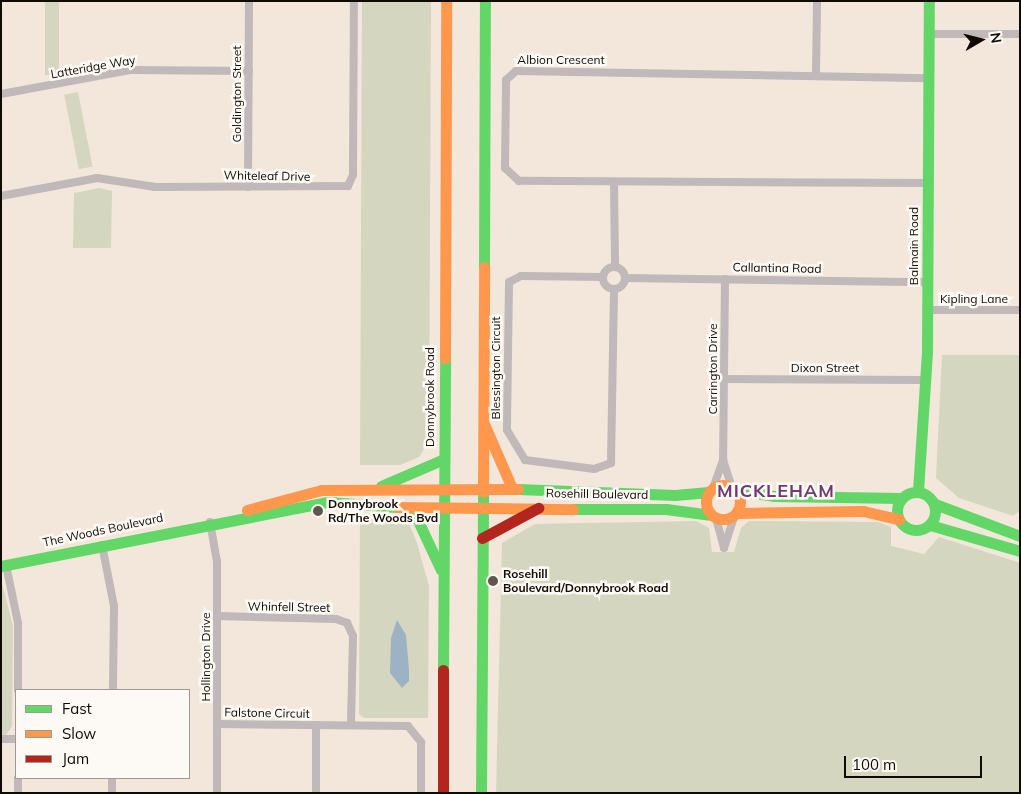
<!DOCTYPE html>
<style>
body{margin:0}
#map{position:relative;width:1021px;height:794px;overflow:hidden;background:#f2e7da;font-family:Mulish,sans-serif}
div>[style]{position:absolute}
.green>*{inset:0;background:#d4d6bf;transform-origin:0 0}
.water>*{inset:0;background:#9db3c4}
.street>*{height:8px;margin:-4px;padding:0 4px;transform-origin:4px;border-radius:4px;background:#c0b8b9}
.street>.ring{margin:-4px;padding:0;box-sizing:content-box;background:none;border:8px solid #c0b8b9;border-radius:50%}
.fast>*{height:11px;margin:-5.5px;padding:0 5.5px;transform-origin:5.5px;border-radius:5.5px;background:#63d668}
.fast>.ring{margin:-5.5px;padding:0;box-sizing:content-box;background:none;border:11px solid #63d668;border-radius:50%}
.slow>*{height:11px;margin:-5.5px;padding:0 5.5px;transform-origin:5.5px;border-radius:5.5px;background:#ff974d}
.slow>.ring{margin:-5.5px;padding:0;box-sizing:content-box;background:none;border:11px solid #ff974d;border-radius:50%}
.jam>*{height:11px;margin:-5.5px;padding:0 5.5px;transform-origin:5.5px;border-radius:5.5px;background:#b3261e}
.dots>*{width:14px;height:14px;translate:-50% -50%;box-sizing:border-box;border:2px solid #fdf9f4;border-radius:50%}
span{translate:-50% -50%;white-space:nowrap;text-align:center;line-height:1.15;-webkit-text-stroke:5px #fdf9f4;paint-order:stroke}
.street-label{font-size:12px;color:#100a04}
.poi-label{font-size:12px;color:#100a04;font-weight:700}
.left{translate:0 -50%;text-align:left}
.district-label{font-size:18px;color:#6f3c6f;font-weight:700;letter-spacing:1px}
.frame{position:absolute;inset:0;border:2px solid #100a04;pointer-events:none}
.legend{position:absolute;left:15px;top:689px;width:175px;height:90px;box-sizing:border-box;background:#fdf9f4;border:1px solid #9e9994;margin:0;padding:6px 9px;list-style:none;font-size:15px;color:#100a04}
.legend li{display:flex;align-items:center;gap:10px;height:25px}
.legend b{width:25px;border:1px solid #9e9994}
.north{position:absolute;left:956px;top:15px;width:50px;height:50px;-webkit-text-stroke:4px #fdf9f4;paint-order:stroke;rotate:82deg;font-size:14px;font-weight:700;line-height:20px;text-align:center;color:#100a04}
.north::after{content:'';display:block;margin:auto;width:18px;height:22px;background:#100a04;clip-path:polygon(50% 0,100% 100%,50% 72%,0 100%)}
.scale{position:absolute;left:844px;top:756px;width:138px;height:22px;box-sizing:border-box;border:2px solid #100a04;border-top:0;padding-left:6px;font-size:15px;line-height:18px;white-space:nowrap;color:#100a04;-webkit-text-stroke:4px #fdf9f4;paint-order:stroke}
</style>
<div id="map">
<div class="green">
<i style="left:45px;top:1px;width:14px;height:74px"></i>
<i style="clip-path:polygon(362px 1px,431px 1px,429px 441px,419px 457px,400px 465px,360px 465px)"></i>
<i style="left:78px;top:92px;width:76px;height:14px;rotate:79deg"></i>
<i style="clip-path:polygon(99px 188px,112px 191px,111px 248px,73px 248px,74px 193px)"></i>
<i style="clip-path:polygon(942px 355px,1020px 355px,1020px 510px,1013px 516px,959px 498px,936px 478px)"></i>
<i style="clip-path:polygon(360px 517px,408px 521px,417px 543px,429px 586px,428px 718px,364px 718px,359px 714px)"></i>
<i style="clip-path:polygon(696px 521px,709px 528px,712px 552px,734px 552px,741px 528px,749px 521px,878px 522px,891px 527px,891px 546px,924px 554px,939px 537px,1020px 563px,1020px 793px,496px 793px,502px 543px,535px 524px)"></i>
<i style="clip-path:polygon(1px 580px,13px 626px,12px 726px,6px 735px,1px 735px)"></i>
</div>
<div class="water">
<i style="clip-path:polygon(397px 620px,406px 635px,409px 670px,409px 681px,402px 688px,390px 673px,391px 638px)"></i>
</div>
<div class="street">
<i style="left:929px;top:34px;width:91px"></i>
<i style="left:816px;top:74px;width:73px;rotate:-89.2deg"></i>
<i style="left:1px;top:94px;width:131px;rotate:-10.5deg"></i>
<i style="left:130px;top:70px;width:119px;rotate:0.5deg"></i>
<i style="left:614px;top:182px;width:84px;rotate:89.3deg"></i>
<i style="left:928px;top:183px;width:409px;rotate:-179.7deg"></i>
<i style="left:519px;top:181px;width:19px;rotate:-137deg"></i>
<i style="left:505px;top:168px;width:88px;rotate:-89.3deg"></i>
<i style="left:506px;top:80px;width:13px;rotate:-42deg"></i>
<i style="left:516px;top:71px;width:412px;rotate:1deg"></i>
<i style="left:248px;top:187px;width:186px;rotate:-89.7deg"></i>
<i style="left:1px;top:196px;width:98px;rotate:-10.6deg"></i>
<i style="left:97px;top:178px;width:59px;rotate:8.8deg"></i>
<i style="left:155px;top:187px;width:193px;rotate:-0.3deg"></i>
<i style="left:348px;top:186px;width:12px;rotate:-66deg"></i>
<i style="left:353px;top:175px;width:174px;rotate:-89.7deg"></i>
<i class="ring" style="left:603px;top:267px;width:14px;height:14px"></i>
<i style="left:603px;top:277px;width:82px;rotate:-179.3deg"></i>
<i style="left:521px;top:276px;width:13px;rotate:153deg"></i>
<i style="left:509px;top:282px;width:148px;rotate:90.8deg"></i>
<i style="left:507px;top:430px;width:35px;rotate:59deg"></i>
<i style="left:525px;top:460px;width:70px;rotate:7.4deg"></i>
<i style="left:594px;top:469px;width:18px;rotate:-19deg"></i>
<i style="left:611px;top:463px;width:174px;rotate:-89deg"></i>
<i style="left:625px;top:278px;width:303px;rotate:0.8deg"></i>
<i style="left:725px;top:279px;width:181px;rotate:90.6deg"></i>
<i style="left:723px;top:460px;width:29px;rotate:72deg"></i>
<i style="left:927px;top:310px;width:93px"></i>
<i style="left:725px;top:379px;width:201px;rotate:0.3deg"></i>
<i style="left:713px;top:488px;width:30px;rotate:-70deg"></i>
<i style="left:716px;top:518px;width:31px;rotate:75deg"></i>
<i style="left:210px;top:522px;width:40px;rotate:80deg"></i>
<i style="left:217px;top:561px;width:232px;rotate:90deg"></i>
<i style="left:102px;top:545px;width:62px;rotate:78.9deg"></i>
<i style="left:114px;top:606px;width:84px;rotate:90.7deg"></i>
<i style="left:724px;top:548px;width:35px;rotate:-72deg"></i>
<i style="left:6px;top:565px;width:59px;rotate:78.3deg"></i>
<i style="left:18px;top:623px;width:67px;rotate:90deg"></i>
<i style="left:217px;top:616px;width:119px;rotate:1.4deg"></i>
<i style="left:336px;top:619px;width:12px;rotate:20deg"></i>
<i style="left:347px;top:623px;width:14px;rotate:65deg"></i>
<i style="left:353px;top:636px;width:89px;rotate:91.3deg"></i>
<i style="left:217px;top:724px;width:191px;rotate:0.6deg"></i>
<i style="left:408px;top:726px;width:21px;rotate:51deg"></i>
<i style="left:421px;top:742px;width:51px;rotate:90deg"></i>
<i style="left:1px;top:739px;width:15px"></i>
<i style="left:18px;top:793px;width:15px;rotate:-90deg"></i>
<i style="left:112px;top:793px;width:15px;rotate:-90deg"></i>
<i style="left:316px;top:793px;width:68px;rotate:-90deg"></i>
</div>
<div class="fast">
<i style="left:484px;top:267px;width:266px;rotate:-89.8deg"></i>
<i style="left:381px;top:486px;width:69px;rotate:-23.2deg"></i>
<i style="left:518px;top:489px;width:157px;rotate:2.2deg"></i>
<i style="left:675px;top:495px;width:34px;rotate:-5deg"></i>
<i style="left:736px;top:490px;width:39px;rotate:9deg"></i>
<i style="left:775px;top:496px;width:126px;rotate:0.9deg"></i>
<i style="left:918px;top:491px;width:140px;rotate:-86.3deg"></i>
<i style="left:927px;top:351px;width:350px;rotate:-89.7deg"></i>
<i class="ring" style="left:897px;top:492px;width:27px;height:27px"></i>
<i style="left:935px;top:504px;width:91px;rotate:20.6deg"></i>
<i style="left:412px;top:508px;width:68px;rotate:64.9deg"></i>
<i style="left:573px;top:509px;width:93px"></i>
<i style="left:666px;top:509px;width:46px;rotate:7.4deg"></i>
<i style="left:930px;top:525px;width:94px;rotate:16.1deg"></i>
<i style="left:1px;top:566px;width:333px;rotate:-11.1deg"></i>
<i style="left:328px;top:502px;width:69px;rotate:4.1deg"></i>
<i style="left:443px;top:670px;width:312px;rotate:-89.6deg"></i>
<i style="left:481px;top:793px;width:301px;rotate:-89.6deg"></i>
</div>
<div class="slow">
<i style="left:445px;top:358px;width:357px;rotate:-89.8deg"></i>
<i style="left:485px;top:426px;width:68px;rotate:66.5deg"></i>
<i class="ring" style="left:706px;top:485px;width:23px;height:23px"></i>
<i style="left:483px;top:492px;width:225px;rotate:-89.7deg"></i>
<i style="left:397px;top:507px;width:176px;rotate:0.7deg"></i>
<i style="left:247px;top:510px;width:77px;rotate:-15.1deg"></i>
<i style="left:321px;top:490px;width:197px;rotate:-0.3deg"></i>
<i style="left:737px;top:513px;width:126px;rotate:-0.9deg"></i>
<i style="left:863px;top:511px;width:37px;rotate:13deg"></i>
</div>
<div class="jam">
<i style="left:482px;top:538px;width:64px;rotate:-28.2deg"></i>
<i style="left:443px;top:793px;width:123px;rotate:-90deg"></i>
</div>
<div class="dots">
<i style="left:318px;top:511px;background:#5f574f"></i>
<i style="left:493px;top:581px;background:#5f574f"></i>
</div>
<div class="street-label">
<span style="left:561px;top:60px">Albion Crescent</span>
<span style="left:93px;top:67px;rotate:-10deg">Latteridge Way</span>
<span style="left:237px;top:94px;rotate:-90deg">Goldington Street</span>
<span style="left:267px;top:176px;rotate:1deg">Whiteleaf Drive</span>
<span style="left:914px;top:246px;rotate:-90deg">Balmain Road</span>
<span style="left:777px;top:268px;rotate:1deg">Callantina Road</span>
<span style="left:974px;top:299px">Kipling Lane</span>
<span style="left:496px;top:368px;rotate:-90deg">Blessington Circuit</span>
<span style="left:825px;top:368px">Dixon Street</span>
<span style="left:713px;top:369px;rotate:-90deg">Carrington Drive</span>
<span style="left:430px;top:397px;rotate:-90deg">Donnybrook Road</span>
<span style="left:597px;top:494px;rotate:1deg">Rosehill Boulevard</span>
<span style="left:103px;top:530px;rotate:-12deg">The Woods Boulevard</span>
<span style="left:289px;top:607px;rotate:1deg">Whinfell Street</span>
<span style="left:206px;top:657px;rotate:-90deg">Hollington Drive</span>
<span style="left:267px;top:713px;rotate:1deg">Falstone Circuit</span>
</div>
<div class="poi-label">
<span class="left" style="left:328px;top:511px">Donnybrook<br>Rd/The Woods Bvd</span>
<span class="left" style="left:503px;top:581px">Rosehill<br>Boulevard/Donnybrook Road</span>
</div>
<div class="district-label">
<span style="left:776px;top:491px">MICKLEHAM</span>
</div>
<div class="frame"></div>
<ul class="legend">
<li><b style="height:6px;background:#63d668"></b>Fast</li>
<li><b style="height:6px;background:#ff974d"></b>Slow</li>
<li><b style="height:6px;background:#b3261e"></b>Jam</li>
</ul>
<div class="north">N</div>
<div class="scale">100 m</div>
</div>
